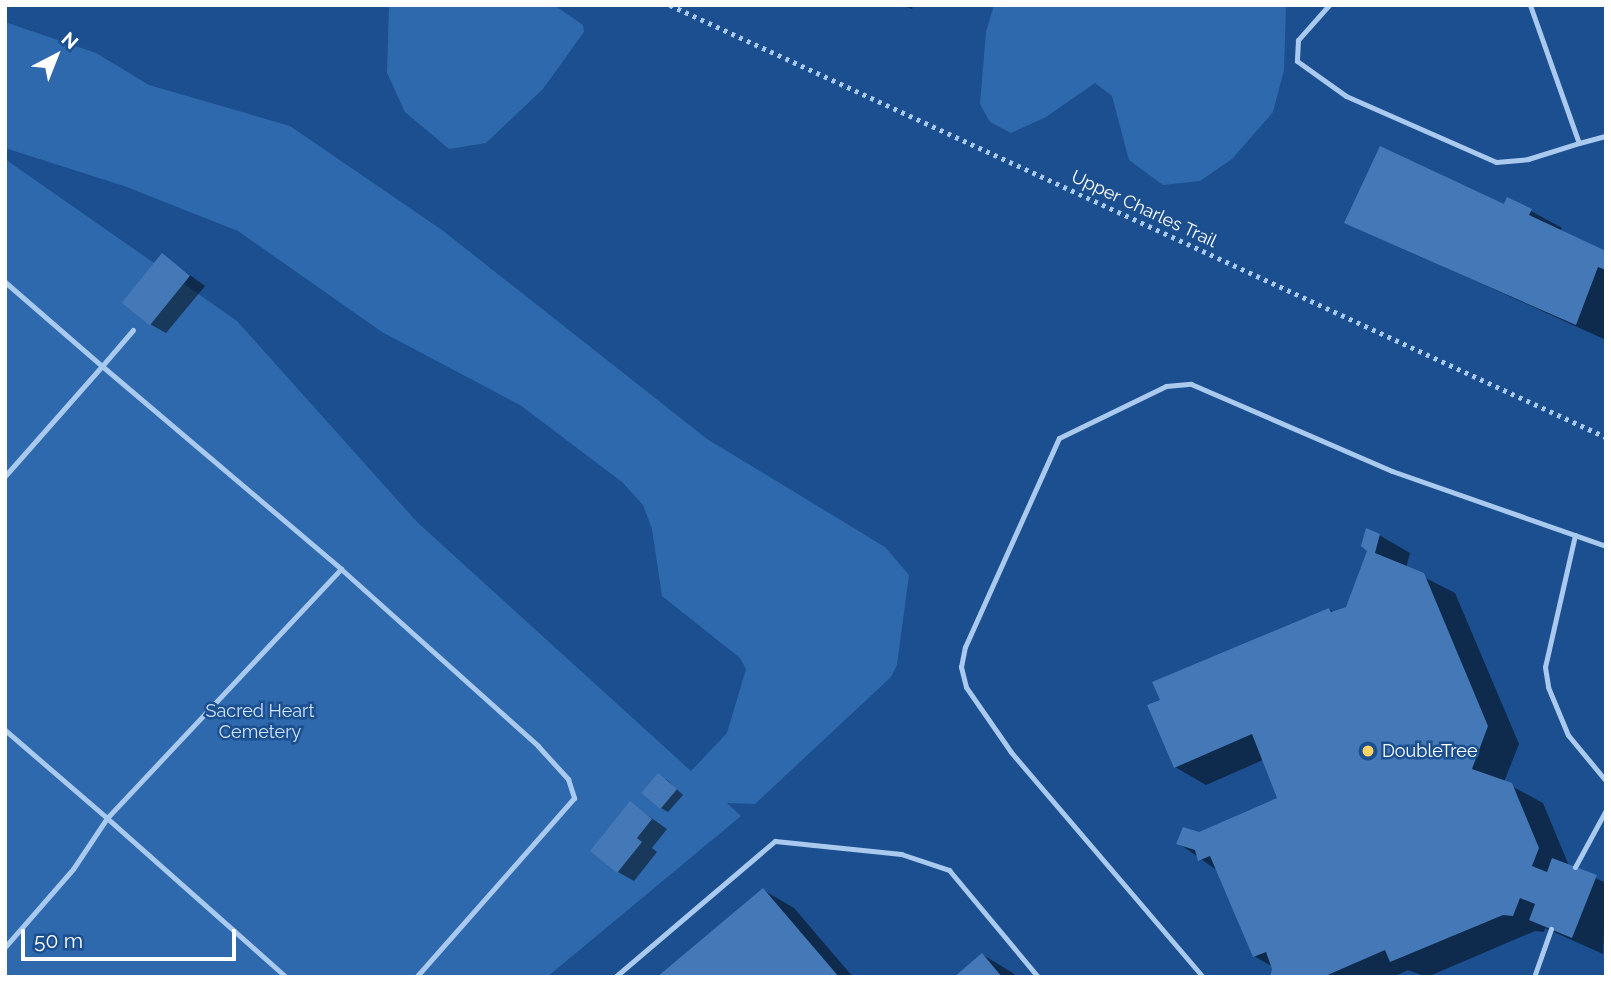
<!DOCTYPE html>
<style>
body{margin:0}
#map{position:relative;width:1611px;height:982px;overflow:hidden;background:#1b4f8f;font-family:Raleway,sans-serif}
div>[style]{position:absolute}
.green>*{inset:0;background:#2e69ad}
.shadow>*{inset:0;background:#0007}
.building>*{inset:0;background:#4478b7;transform-origin:0 0}
.path>*{height:4.5px;margin-top:-2.25px;transform-origin:0;background:repeating-linear-gradient(90deg,#a9c9ee 0 3.5px,transparent 0 8.5px)}
.lane>*{height:5px;margin:-2.5px;padding:0 2.5px;transform-origin:2.5px;border-radius:2.5px;background:#a9c9ee}
.dots>*{width:19px;height:19px;translate:-50% -50%;box-sizing:border-box;border:4px solid #1b4f8f;border-radius:50%}
span{translate:-50% -50%;white-space:nowrap;text-align:center;line-height:1.15;-webkit-text-stroke:5px #1b4f8f;paint-order:stroke}
.street-label{font-size:18px;color:#fff}
.park-label{font-size:18px;color:#cfe3fa}
.poi-label{font-size:18px;color:#fff}
.left{translate:0 -50%;text-align:left}
.frame{position:absolute;inset:0;border:7px solid #fff;pointer-events:none}
.north{position:absolute;left:21px;top:21px;width:70px;height:70px;-webkit-text-stroke:5px #1b4f8f;paint-order:stroke;rotate:42deg;font-size:19px;font-weight:700;line-height:28px;text-align:center;color:#fff}
.north::after{content:'';display:block;margin:auto;width:24px;height:32px;background:#fff;clip-path:polygon(50% 0,100% 100%,50% 72%,0 100%)}
.scale{position:absolute;left:21px;top:929px;width:215px;height:32px;box-sizing:border-box;border:4px solid #fff;border-top:0;padding-left:9px;font-size:21px;line-height:24px;white-space:nowrap;color:#fff;-webkit-text-stroke:5px #1b4f8f;paint-order:stroke}
</style>
<div id="map">
<div class="green">
<i style="clip-path:polygon(389px 5px,554px 5px,583px 25px,584px 32px,543px 89px,486px 143px,449px 149px,405px 112px,387px 73px)"></i>
<i style="clip-path:polygon(994px 5px,1286px 5px,1284px 70px,1273px 112px,1232px 159px,1200px 181px,1163px 185px,1129px 160px,1112px 96px,1095px 83px,1046px 117px,1011px 133px,990px 122px,980px 104px,986px 32px)"></i>
<i style="clip-path:polygon(5px 22px,96px 53px,149px 85px,290px 126px,442px 230px,707px 439px,885px 547px,909px 575px,897px 665px,891px 677px,755px 804px,727px 803px,741px 816px,547px 977px,5px 977px,5px 159px,237px 321px,417px 522px,691px 771px,727px 733px,746px 669px,740px 658px,662px 596px,652px 529px,643px 505px,622px 482px,520px 405px,382px 332px,238px 231px,124px 186px,5px 148px)"></i>
</div>
<div class="shadow">
<i style="clip-path:polygon(901px 5px,914px 5px,912px 9px)"></i>
<i style="clip-path:polygon(1504px 207px,1531px 211px,1562px 228px,1560px 232px,1606px 253px,1606px 340px,1346px 222px)"></i>
<i style="clip-path:polygon(162px 255px,205px 286px,166px 333px,150px 324px)"></i>
<i style="clip-path:polygon(1379px 535px,1410px 553px,1406px 568px,1455px 593px,1519px 744px,1504px 782px,1543px 803px,1569px 866px,1606px 883px,1603px 954px,1545px 928px,1544px 932px,1535px 931px,1427px 977px,1408px 970px,1393px 977px,1271px 977px,1273px 967px,1254px 956px,1218px 871px,1178px 843px,1279px 799px,1263px 760px,1206px 785px,1175px 767px,1329px 609px,1335px 613px,1347px 609px)"></i>
<i style="clip-path:polygon(666px 779px,683px 795px,668px 812px,661px 808px)"></i>
<i style="clip-path:polygon(630px 803px,667px 829px,652px 848px,657px 852px,634px 881px,618px 872px)"></i>
<i style="clip-path:polygon(763px 890px,794px 908px,853px 977px,660px 977px)"></i>
<i style="clip-path:polygon(983px 955px,1013px 973px,1017px 977px,957px 977px)"></i>
</div>
<div class="building">
<i style="clip-path:polygon(1380px 146px,1504px 204px,1507px 197px,1532px 209px,1529px 215px,1606px 251px,1606px 270px,1598px 267px,1576px 325px,1344px 223px)"></i>
<i style="left:162px;top:253px;width:36px;height:64px;rotate:39deg"></i>
<i style="clip-path:polygon(1366px 528px,1380px 534px,1375px 553px,1424px 573px,1488px 726px,1472px 769px,1512px 783px,1539px 848px,1532px 866px,1547px 872px,1552px 858px,1597px 875px,1572px 938px,1529px 920px,1535px 904px,1520px 898px,1513px 916px,1503px 915px,1390px 962px,1385px 950px,1323px 977px,1270px 977px,1272px 969px,1266px 952px,1253px 957px,1210px 856px,1198px 861px,1195px 850px,1176px 844px,1183px 827px,1199px 832px,1277px 798px,1252px 734px,1174px 768px,1147px 705px,1160px 700px,1152px 682px,1329px 608px,1331px 612px,1346px 607px,1367px 551px,1361px 546px)"></i>
<i style="left:658px;top:773px;width:25px;height:26px;rotate:40deg"></i>
<i style="clip-path:polygon(630px 801px,652px 819px,637px 838px,642px 842px,617px 873px,590px 851px)"></i>
<i style="clip-path:polygon(763px 888px,839px 977px,657px 977px)"></i>
<i style="clip-path:polygon(982px 953px,1002px 977px,954px 977px)"></i>
</div>
<div class="path">
<i style="left:670px;top:5px;width:1031px;rotate:24.78deg"></i>
</div>
<div class="lane">
<i style="left:1329px;top:5px;width:47px;rotate:131.5deg"></i>
<i style="left:1298px;top:40px;width:21px;rotate:93deg"></i>
<i style="left:1297px;top:61px;width:60px;rotate:35.5deg"></i>
<i style="left:1346px;top:96px;width:164px;rotate:23.7deg"></i>
<i style="left:1496px;top:162px;width:32px;rotate:-5deg"></i>
<i style="left:1528px;top:159px;width:53px;rotate:-17.4deg"></i>
<i style="left:1530px;top:5px;width:146px;rotate:70.5deg"></i>
<i style="left:1579px;top:143px;width:28px;rotate:-15deg"></i>
<i style="left:5px;top:282px;width:128px;rotate:40.9deg"></i>
<i style="left:102px;top:366px;width:147px;rotate:131.4deg"></i>
<i style="left:133px;top:330px;width:48px;rotate:130.7deg"></i>
<i style="left:102px;top:366px;width:314px;rotate:40.3deg"></i>
<i style="left:341px;top:569px;width:265px;rotate:41.9deg"></i>
<i style="left:538px;top:746px;width:45px;rotate:47.7deg"></i>
<i style="left:568px;top:779px;width:20px;rotate:72deg"></i>
<i style="left:574px;top:798px;width:239px;rotate:131.4deg"></i>
<i style="left:1575px;top:535px;width:135px;rotate:102.8deg"></i>
<i style="left:1545px;top:667px;width:20px;rotate:81deg"></i>
<i style="left:1548px;top:687px;width:52px;rotate:67.4deg"></i>
<i style="left:1568px;top:735px;width:60px;rotate:50.4deg"></i>
<i style="left:5px;top:730px;width:135px;rotate:40.8deg"></i>
<i style="left:107px;top:818px;width:61px;rotate:123.7deg"></i>
<i style="left:73px;top:869px;width:103px;rotate:131.1deg"></i>
<i style="left:1575px;top:867px;width:65px;rotate:-61.5deg"></i>
<i style="left:286px;top:977px;width:239px;rotate:-138.4deg"></i>
<i style="left:107px;top:818px;width:342px;rotate:-46.8deg"></i>
<i style="left:615px;top:977px;width:210px;rotate:-40.4deg"></i>
<i style="left:775px;top:841px;width:127px;rotate:5.9deg"></i>
<i style="left:901px;top:854px;width:51px;rotate:18.4deg"></i>
<i style="left:949px;top:870px;width:139px;rotate:50.2deg"></i>
<i style="left:1203px;top:977px;width:296px;rotate:-130.5deg"></i>
<i style="left:1011px;top:752px;width:79px;rotate:-124.7deg"></i>
<i style="left:966px;top:687px;width:21px;rotate:-104deg"></i>
<i style="left:961px;top:667px;width:20px;rotate:-79deg"></i>
<i style="left:965px;top:647px;width:229px;rotate:-65.8deg"></i>
<i style="left:1059px;top:438px;width:119px;rotate:-25.9deg"></i>
<i style="left:1166px;top:386px;width:25px;rotate:-5deg"></i>
<i style="left:1191px;top:384px;width:219px;rotate:23.4deg"></i>
<i style="left:1392px;top:471px;width:227px;rotate:19.3deg"></i>
<i style="left:1534px;top:977px;width:51px;rotate:-70.5deg"></i>
</div>
<div class="dots">
<i style="left:1368px;top:751px;background:#ffd166"></i>
</div>
<div class="street-label">
<span style="left:1144px;top:209px;rotate:25deg">Upper Charles Trail</span>
</div>
<div class="park-label">
<span style="left:260px;top:722px">Sacred Heart<br>Cemetery</span>
</div>
<div class="poi-label">
<span class="left" style="left:1382px;top:751px">DoubleTree</span>
</div>
<div class="frame"></div>
<div class="north">N</div>
<div class="scale">50 m</div>
</div>
